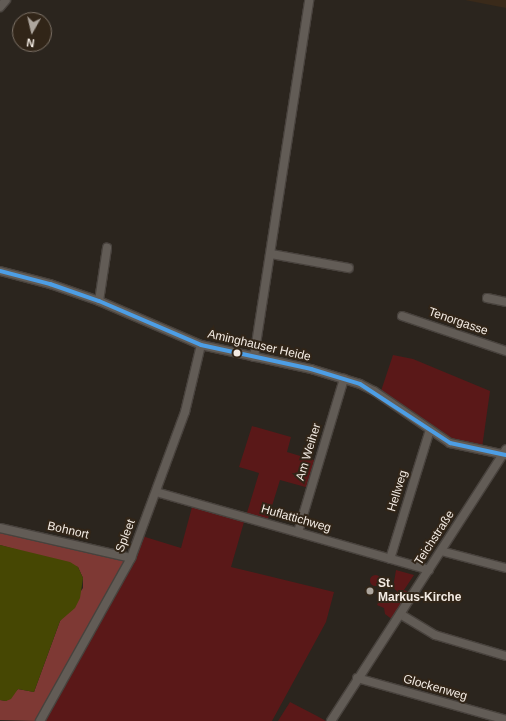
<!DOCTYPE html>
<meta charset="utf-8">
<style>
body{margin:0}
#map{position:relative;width:506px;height:721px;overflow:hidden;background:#2b251e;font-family:Arial,sans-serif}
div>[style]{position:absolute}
.built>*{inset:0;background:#3a2a1a}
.green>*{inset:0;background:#5a1818}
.round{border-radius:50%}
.forest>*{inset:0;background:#7e3934}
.water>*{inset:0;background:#464703}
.roads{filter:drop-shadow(1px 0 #48423d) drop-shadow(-1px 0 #48423d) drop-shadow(0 1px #48423d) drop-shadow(0 -1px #48423d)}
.minor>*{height:8px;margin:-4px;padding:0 4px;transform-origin:4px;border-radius:4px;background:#625c56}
.bus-1>*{height:4px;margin:-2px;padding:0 2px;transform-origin:2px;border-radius:2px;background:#4d9ee5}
.dots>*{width:11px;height:11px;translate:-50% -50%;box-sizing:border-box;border:2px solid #312518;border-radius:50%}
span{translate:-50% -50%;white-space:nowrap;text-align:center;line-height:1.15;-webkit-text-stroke:4px #312518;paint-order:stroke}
.street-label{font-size:12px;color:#f3ebe3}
.poi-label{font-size:12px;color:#f3ebe3;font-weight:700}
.left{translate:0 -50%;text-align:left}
.north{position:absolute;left:12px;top:12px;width:40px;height:40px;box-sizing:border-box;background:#312518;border:1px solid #7f7469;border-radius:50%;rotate:188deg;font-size:11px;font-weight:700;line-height:16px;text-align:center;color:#f3ebe3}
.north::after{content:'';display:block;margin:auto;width:14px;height:18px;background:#ada69e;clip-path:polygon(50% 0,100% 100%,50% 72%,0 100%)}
</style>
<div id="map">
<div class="built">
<i style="clip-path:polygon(465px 0,506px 0,506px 8px)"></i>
</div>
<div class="green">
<i style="clip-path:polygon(393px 355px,413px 359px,490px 391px,482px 448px,446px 436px,381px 391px)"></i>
<i style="clip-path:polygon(252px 426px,291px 437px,287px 452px,317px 461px,309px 488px,280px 480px,267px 522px,246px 516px,259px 473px,239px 467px)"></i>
<i style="clip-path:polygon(192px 507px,244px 522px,231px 567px,334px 592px,326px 622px,272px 721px,43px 721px,142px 536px,181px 548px)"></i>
<i style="clip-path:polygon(396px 570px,414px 575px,404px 590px,408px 592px,404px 597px,393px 588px)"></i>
<i class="round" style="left:369.5px;top:574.5px;width:11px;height:11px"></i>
<i style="clip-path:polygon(384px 590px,404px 602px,393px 620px,385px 614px,384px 608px,377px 605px)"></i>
<i style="clip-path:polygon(290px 702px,317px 716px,326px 721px,278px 721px)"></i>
</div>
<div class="forest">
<i style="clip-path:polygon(0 530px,123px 559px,125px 565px,37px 721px,0 720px,0 700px,6px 701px,18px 689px,34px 692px,60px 621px,83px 588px,83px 578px,78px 567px,0 545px)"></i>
</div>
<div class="water">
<i style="clip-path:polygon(0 545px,70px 562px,78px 567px,83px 578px,80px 598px,75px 608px,60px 621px,34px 692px,18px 689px,11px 699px,6px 701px,0 700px)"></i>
</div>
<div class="roads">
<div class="minor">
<i style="left:0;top:7px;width:9px;rotate:-49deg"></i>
<i style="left:271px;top:254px;width:79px;rotate:10.2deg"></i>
<i style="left:0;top:271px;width:52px;rotate:14.6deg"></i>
<i style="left:50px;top:284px;width:52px;rotate:19.1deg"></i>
<i style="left:99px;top:301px;width:111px;rotate:23.3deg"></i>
<i style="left:201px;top:345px;width:113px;rotate:12.3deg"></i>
<i style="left:311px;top:369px;width:51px;rotate:17deg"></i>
<i style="left:360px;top:384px;width:16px;rotate:27deg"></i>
<i style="left:374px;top:391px;width:92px;rotate:34.4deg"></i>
<i style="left:450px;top:443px;width:57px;rotate:12.1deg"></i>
<i style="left:487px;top:298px;width:19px;rotate:12deg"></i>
<i style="left:99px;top:301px;width:54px;rotate:-81.4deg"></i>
<i style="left:402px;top:316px;width:110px;rotate:18.6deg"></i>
<i style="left:254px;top:357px;width:361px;rotate:-81.2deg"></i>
<i style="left:156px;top:492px;width:284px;rotate:15.9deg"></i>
<i style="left:0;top:528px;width:134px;rotate:12.9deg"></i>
<i style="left:298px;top:532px;width:160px;rotate:-73.3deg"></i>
<i style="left:441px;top:551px;width:67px;rotate:14.7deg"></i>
<i style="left:390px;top:559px;width:135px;rotate:-72.8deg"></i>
<i style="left:400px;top:614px;width:41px;rotate:31deg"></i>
<i style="left:435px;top:635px;width:74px;rotate:16.5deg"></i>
<i style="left:357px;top:678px;width:155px;rotate:15.7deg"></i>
<i style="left:40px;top:721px;width:187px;rotate:-60.8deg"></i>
<i style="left:131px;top:558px;width:156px;rotate:-69.7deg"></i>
<i style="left:185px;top:412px;width:69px;rotate:-76.6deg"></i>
<i style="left:331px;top:721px;width:323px;rotate:-57.2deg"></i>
</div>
</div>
<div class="bus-1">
<i style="left:0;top:271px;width:52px;rotate:14.6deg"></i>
<i style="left:50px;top:284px;width:52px;rotate:19.1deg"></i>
<i style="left:99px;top:301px;width:111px;rotate:23.3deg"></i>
<i style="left:201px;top:345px;width:113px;rotate:12.3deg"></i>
<i style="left:311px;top:369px;width:51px;rotate:17deg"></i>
<i style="left:360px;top:384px;width:108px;rotate:33.2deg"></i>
<i style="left:450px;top:443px;width:57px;rotate:12.1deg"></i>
</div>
<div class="dots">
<i style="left:237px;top:353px;background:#f3ebe3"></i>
<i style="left:370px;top:591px;background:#ada69e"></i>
</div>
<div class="street-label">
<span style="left:458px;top:322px;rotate:19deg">Tenorgasse</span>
<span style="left:259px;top:346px;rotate:13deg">Aminghauser Heide</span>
<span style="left:309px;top:452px;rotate:-73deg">Am Weiher</span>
<span style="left:398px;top:491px;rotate:-73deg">Hellweg</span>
<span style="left:296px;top:519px;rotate:16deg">Huflattichweg</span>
<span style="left:68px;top:531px;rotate:13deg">Bohnort</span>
<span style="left:126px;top:536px;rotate:-69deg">Spleet</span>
<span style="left:435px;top:538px;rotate:-57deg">Teichstraße</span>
<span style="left:435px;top:688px;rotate:16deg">Glockenweg</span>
</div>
<div class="poi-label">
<span class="left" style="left:378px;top:591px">St.<br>Markus-Kirche</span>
</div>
<div class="north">N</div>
</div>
